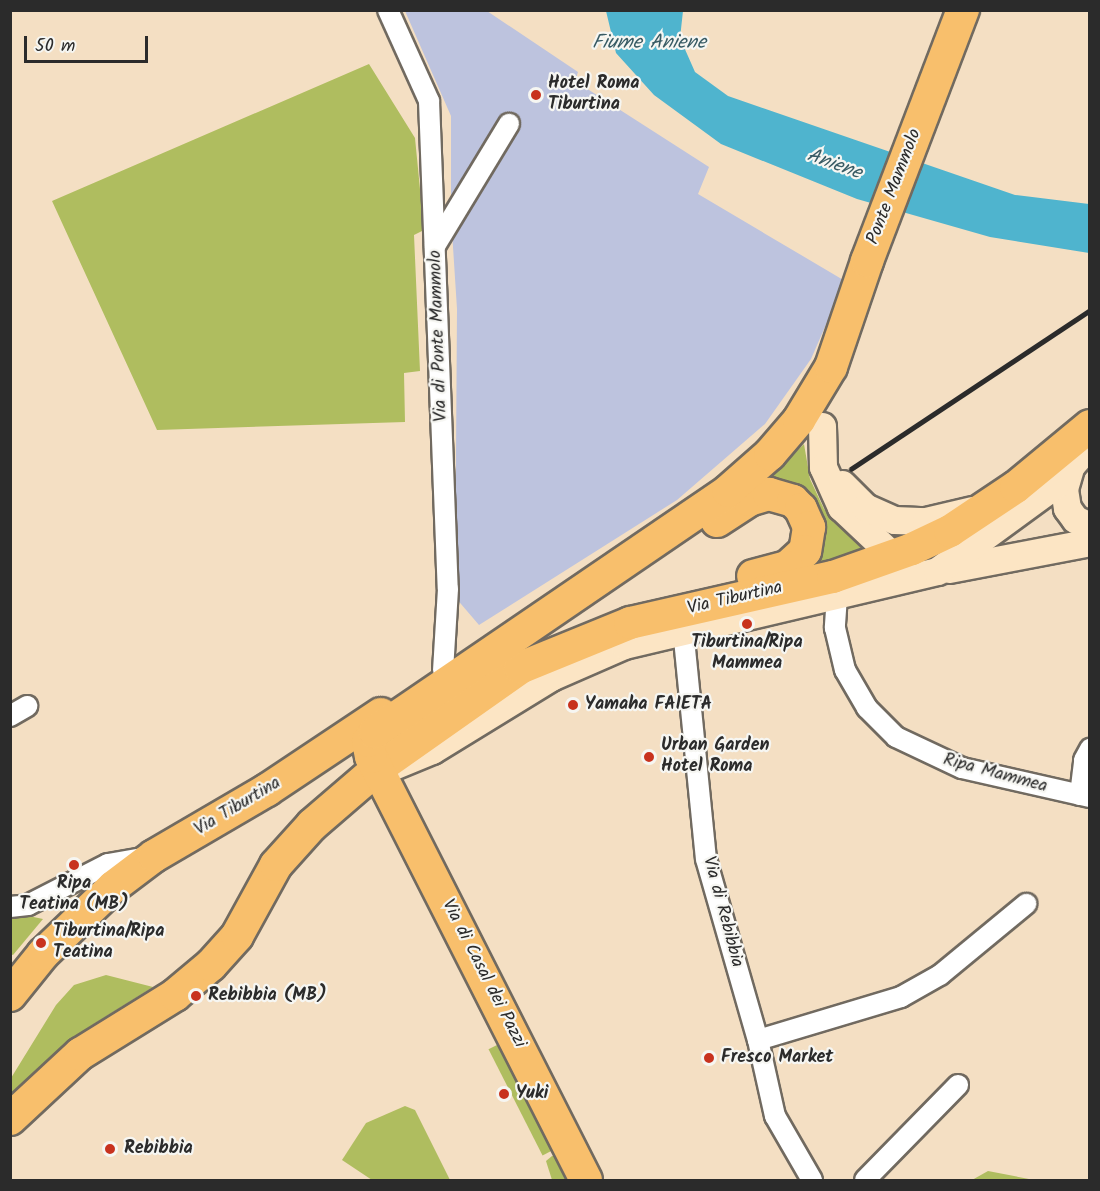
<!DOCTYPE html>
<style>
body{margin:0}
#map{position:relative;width:1100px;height:1191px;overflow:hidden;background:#f4dfc3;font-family:Kalam,sans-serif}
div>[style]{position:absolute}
.industrial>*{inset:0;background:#bdc3de}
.green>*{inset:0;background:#afbd5f;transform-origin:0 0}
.water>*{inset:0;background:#4fb4ce}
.roads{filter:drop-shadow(2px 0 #716a60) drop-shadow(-2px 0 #716a60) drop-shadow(0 2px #716a60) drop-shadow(0 -2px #716a60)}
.street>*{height:20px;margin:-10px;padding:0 10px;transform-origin:10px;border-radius:10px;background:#fff}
.secondary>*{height:27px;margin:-13.5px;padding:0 13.5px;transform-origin:13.5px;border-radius:13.5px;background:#fce5c4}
.primary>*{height:32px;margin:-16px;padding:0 16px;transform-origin:16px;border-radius:16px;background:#f8bf6c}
.rail>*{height:4.5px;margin:-2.25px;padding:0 2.25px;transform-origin:2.25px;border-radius:2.25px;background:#2b2b2b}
.dots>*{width:16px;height:16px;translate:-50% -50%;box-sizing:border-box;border:3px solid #f6f6f2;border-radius:50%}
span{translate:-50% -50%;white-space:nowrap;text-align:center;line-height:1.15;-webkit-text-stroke:4.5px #f6f6f2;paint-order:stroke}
.poi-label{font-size:18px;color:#2b2b2b;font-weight:700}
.left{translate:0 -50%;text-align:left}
.street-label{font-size:18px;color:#2b2b2b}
.water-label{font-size:20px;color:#385b64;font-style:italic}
.frame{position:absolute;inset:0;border:12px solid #2b2b2b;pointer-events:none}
.scale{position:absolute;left:24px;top:36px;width:124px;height:27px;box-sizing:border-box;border:3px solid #2b2b2b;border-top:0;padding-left:8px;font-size:18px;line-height:21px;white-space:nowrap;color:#2b2b2b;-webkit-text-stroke:4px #f6f6f2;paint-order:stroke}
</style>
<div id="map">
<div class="industrial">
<i style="clip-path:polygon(405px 11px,487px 11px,578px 72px,575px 81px,709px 167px,698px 194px,845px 281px,811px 359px,765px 424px,677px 500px,479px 625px,455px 597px,457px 309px,451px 216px,451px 116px)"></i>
</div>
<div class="green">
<i style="clip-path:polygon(369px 64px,415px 138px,424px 230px,414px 235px,420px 371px,404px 373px,405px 422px,157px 430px,52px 201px)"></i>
<i style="clip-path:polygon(804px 444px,810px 479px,824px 509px,863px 550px,812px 565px,818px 553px,765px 481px)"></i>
<i style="clip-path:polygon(10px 912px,43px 919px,13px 955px,10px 954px)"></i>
<i style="clip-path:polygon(106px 975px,153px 987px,89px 1027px,11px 1097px,11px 1078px,56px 1005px,74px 985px)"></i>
<i style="left:501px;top:1043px;width:119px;height:14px;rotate:63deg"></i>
<i style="clip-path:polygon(405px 1106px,415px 1110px,450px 1180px,372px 1180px,342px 1160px,366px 1123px)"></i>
<i style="clip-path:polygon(552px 1156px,558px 1156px,570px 1180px,552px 1180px,546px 1161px)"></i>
<i style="clip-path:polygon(988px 1171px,1034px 1180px,972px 1180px)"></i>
</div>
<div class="water">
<i style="clip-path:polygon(606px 11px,683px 11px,680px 38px,695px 72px,728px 96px,1015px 195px,1089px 204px,1089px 253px,990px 237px,857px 199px,721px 144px,654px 95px,616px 53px)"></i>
</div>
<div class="roads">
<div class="street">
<i style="left:388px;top:10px;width:100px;rotate:65.7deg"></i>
<i style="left:429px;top:101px;width:488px;rotate:87.8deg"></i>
<i style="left:448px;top:589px;width:81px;rotate:93.5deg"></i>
<i style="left:435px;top:246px;width:143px;rotate:-58.8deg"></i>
<i style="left:837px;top:596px;width:32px;rotate:94deg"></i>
<i style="left:835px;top:628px;width:43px;rotate:76.6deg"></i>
<i style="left:845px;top:670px;width:44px;rotate:59.9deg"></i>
<i style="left:867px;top:708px;width:41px;rotate:45deg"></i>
<i style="left:896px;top:737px;width:73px;rotate:25.2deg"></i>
<i style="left:962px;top:768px;width:131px;rotate:12.8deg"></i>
<i style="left:683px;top:629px;width:231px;rotate:84.3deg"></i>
<i style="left:706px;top:859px;width:188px;rotate:74deg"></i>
<i style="left:758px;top:1040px;width:78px;rotate:77.4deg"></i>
<i style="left:775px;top:1116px;width:74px;rotate:60deg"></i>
<i style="left:10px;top:716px;width:20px;rotate:-30deg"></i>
<i style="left:1080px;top:795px;width:35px;rotate:-83deg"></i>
<i style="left:1084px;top:760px;width:13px;rotate:-61deg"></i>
<i style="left:10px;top:907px;width:18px;rotate:-6deg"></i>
<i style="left:28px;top:905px;width:90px;rotate:-27.1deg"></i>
<i style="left:108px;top:864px;width:42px;rotate:-9.7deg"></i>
<i style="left:758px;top:1040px;width:149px;rotate:-16.7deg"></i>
<i style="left:901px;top:997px;width:45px;rotate:-29.4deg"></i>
<i style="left:940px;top:975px;width:112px;rotate:-39.5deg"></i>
<i style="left:865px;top:1180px;width:133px;rotate:-45.6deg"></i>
</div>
<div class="secondary">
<i style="left:822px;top:426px;width:41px;rotate:88.6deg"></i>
<i style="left:823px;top:467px;width:44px;rotate:65.8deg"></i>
<i style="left:841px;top:507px;width:71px;rotate:43.3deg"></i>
<i style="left:893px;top:556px;width:17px;rotate:24deg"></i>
<i style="left:1070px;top:468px;width:22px;rotate:106deg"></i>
<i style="left:1064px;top:489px;width:19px;rotate:81deg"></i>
<i style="left:1067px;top:508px;width:14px;rotate:54deg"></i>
<i style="left:1075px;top:519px;width:17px;rotate:25deg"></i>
<i style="left:842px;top:484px;width:33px;rotate:45deg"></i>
<i style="left:865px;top:507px;width:32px;rotate:24deg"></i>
<i style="left:894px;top:520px;width:32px;rotate:2deg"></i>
<i style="left:926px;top:521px;width:47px;rotate:-13.4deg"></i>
<i style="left:949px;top:569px;width:144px;rotate:-10.8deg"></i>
<i style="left:393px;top:766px;width:42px;rotate:-22.3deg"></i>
<i style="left:432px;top:750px;width:140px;rotate:-31.5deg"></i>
<i style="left:551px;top:677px;width:80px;rotate:-23.7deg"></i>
<i style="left:624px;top:645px;width:322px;rotate:-13.3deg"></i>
<i style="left:937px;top:571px;width:141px;rotate:-36.1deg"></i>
<i style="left:1051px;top:488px;width:59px;rotate:-48.4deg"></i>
</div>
<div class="primary">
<i style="left:717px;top:521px;width:38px;rotate:-33deg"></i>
<i style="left:749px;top:500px;width:21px;rotate:-17deg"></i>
<i style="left:769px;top:494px;width:25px;rotate:16deg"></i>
<i style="left:793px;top:501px;width:11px;rotate:45deg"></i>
<i style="left:801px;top:509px;width:20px;rotate:66deg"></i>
<i style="left:809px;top:527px;width:24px;rotate:99deg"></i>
<i style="left:805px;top:551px;width:24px;rotate:138deg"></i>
<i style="left:787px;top:567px;width:35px;rotate:165deg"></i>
<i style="left:10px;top:995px;width:53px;rotate:-51.2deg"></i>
<i style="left:43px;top:954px;width:97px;rotate:-43.7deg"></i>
<i style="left:113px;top:887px;width:51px;rotate:-37.1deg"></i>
<i style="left:154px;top:856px;width:131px;rotate:-30.3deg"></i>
<i style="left:267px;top:790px;width:137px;rotate:-33.7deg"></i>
<i style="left:10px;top:1119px;width:96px;rotate:-42.9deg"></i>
<i style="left:80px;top:1054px;width:112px;rotate:-31.8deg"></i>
<i style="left:175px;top:995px;width:47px;rotate:-39.8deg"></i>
<i style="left:211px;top:965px;width:39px;rotate:-48deg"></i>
<i style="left:237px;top:936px;width:81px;rotate:-61.2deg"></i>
<i style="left:276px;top:865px;width:54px;rotate:-48deg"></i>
<i style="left:312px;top:825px;width:86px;rotate:-40.7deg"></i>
<i style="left:377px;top:769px;width:175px;rotate:-35.2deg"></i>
<i style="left:520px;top:668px;width:119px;rotate:-22.2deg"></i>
<i style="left:630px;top:623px;width:208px;rotate:-12.8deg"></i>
<i style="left:833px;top:577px;width:84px;rotate:-19.5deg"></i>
<i style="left:912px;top:549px;width:42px;rotate:-25.3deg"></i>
<i style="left:950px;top:531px;width:79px;rotate:-33.7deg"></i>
<i style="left:1016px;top:487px;width:96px;rotate:-39.5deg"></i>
<i style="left:586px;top:1180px;width:475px;rotate:-116.9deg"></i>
<i style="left:371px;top:757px;width:16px;rotate:-101deg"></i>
<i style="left:368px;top:741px;width:11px;rotate:-52deg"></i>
<i style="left:375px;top:732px;width:427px;rotate:-34.3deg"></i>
<i style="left:728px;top:491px;width:56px;rotate:-41.4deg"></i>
<i style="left:770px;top:454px;width:45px;rotate:-49.5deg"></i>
<i style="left:799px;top:420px;width:62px;rotate:-58.9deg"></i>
<i style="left:831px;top:367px;width:112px;rotate:-71.2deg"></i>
<i style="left:867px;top:261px;width:269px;rotate:-69.1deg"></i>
</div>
</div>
<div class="rail">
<i style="left:851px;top:469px;width:287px;rotate:-33.6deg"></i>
</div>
<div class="dots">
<i style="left:536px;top:95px;background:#c8321e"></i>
<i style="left:747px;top:624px;background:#c8321e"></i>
<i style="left:573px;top:705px;background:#c8321e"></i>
<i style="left:649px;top:757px;background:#c8321e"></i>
<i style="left:74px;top:865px;background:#c8321e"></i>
<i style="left:41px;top:943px;background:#c8321e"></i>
<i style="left:196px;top:996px;background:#c8321e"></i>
<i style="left:709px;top:1058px;background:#c8321e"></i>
<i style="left:504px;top:1094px;background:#c8321e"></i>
<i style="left:110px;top:1149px;background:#c8321e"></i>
</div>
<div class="poi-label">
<span class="left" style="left:548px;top:95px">Hotel Roma<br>Tiburtina</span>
<span style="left:747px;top:654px">Tiburtina/Ripa<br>Mammea</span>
<span class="left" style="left:585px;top:705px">Yamaha FAIETA</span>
<span class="left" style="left:661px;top:757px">Urban Garden<br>Hotel Roma</span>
<span style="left:74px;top:895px">Ripa<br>Teatina (MB)</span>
<span class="left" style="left:53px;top:943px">Tiburtina/Ripa<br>Teatina</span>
<span class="left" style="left:208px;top:996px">Rebibbia (MB)</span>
<span class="left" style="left:721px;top:1058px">Fresco Market</span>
<span class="left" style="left:516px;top:1094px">Yuki</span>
<span class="left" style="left:124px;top:1149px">Rebibbia</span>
</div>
<div class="street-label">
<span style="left:895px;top:187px;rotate:-69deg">Ponte Mammolo</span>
<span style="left:439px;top:336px;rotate:-92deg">Via di Ponte Mammolo</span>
<span style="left:735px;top:599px;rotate:-13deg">Via Tiburtina</span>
<span style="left:995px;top:774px;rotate:15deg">Ripa Mammea</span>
<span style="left:238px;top:807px;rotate:-31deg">Via Tiburtina</span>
<span style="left:722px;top:912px;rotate:75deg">Via di Rebibbia</span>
<span style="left:483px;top:974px;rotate:63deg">Via di Casal dei Pazzi</span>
</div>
<div class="water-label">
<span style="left:649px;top:43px">Fiume Aniene</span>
<span style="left:834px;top:165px;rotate:20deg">Aniene</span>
</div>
<div class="frame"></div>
<div class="scale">50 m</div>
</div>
